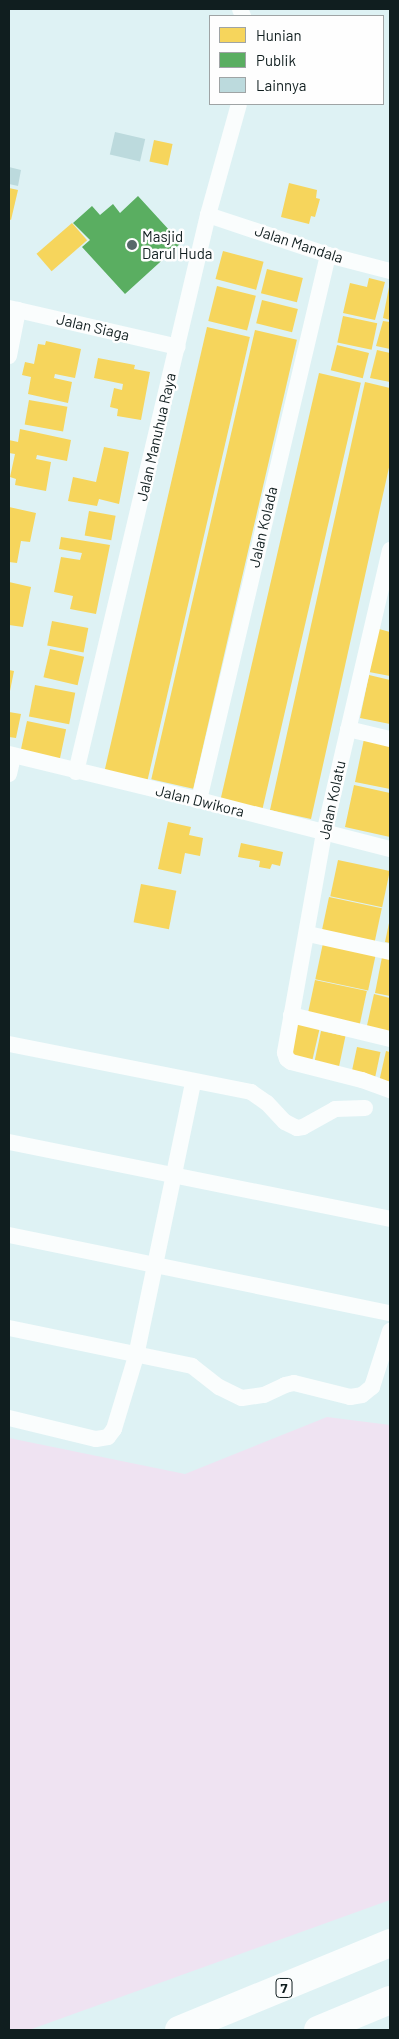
<!DOCTYPE html>
<style>
body{margin:0}
#map{position:relative;width:399px;height:2039px;overflow:hidden;background:#def2f4;font-family:Barlow,sans-serif}
div>[style]{position:absolute}
.green>*{inset:0;background:#efe3f2}
.homes>*{inset:0;background:#f6d55c;transform-origin:0 0}
.public>*{inset:0;background:#5aae61}
.building>*{inset:0;background:#bcdadd;transform-origin:0 0}
.street>*{height:16px;margin:-8px;padding:0 8px;transform-origin:8px;border-radius:8px;background:#fafdfd}
.highway>*{height:28px;margin:-14px;padding:0 14px;transform-origin:14px;border-radius:14px;background:#fafdfd}
.dots>*{width:14px;height:14px;translate:-50% -50%;box-sizing:border-box;border:2px solid #fefefe;border-radius:50%}
span{translate:-50% -50%;white-space:nowrap;text-align:center;line-height:1.15;-webkit-text-stroke:5px #fefefe;paint-order:stroke}
.shield-label span{padding:1px 4px;background:#fefefe;border:1px solid;border-radius:4px;-webkit-text-stroke-width:0}
.shield-label{font-size:14px;color:#101e1f;font-weight:700}
.poi-label{font-size:15px;color:#101e1f}
.left{translate:0 -50%;text-align:left}
.street-label{font-size:15px;color:#101e1f}
.frame{position:absolute;inset:0;border:10px solid #101e1f;pointer-events:none}
.legend{position:absolute;left:209px;top:15px;width:175px;height:90px;box-sizing:border-box;background:#fefefe;border:1px solid #9fa4a5;margin:0;padding:6px 9px;list-style:none;font-size:15px;color:#101e1f}
.legend li{display:flex;align-items:center;gap:10px;height:25px}
.legend b{width:25px;border:1px solid #9fa4a5}
</style>
<div id="map">
<div class="green">
<i style="clip-path:polygon(327px 1417px,390px 1425px,390px 1900px,29px 2030px,9px 2030px,9px 1438px,185px 1474px)"></i>
</div>
<div class="homes">
<i style="left:154px;top:140px;width:19px;height:22px;rotate:12deg"></i>
<i style="clip-path:polygon(289px 183px,317px 190px,316px 198px,320px 199px,315px 217px,311px 216px,309px 224px,281px 217px)"></i>
<i style="clip-path:polygon(9px 188px,18px 190px,11px 220px,9px 219px)"></i>
<i style="left:72px;top:223px;width:23px;height:47px;rotate:49deg"></i>
<i style="left:223px;top:251px;width:42px;height:29px;rotate:15deg"></i>
<i style="left:267px;top:269px;width:37px;height:25px;rotate:14deg"></i>
<i style="clip-path:polygon(369px 278px,385px 282px,375px 320px,343px 313px,350px 283px,367px 287px)"></i>
<i style="left:217px;top:286px;width:40px;height:36px;rotate:14deg"></i>
<i style="clip-path:polygon(389px 287px,390px 287px,390px 320px,383px 318px)"></i>
<i style="left:262px;top:300px;width:37px;height:24px;rotate:14deg"></i>
<i style="left:343px;top:316px;width:35px;height:27px;rotate:12deg"></i>
<i style="clip-path:polygon(383px 321px,390px 322px,390px 349px,376px 346px)"></i>
<i style="left:207px;top:327px;width:44px;height:461px;rotate:13deg"></i>
<i style="left:255px;top:330px;width:43px;height:461px;rotate:13deg"></i>
<i style="clip-path:polygon(46px 341px,81px 349px,75px 378px,55px 374px,54px 378px,72px 382px,68px 403px,28px 394px,31px 377px,22px 375px,25px 362px,34px 364px,38px 344px,45px 345px)"></i>
<i style="left:337px;top:345px;width:33px;height:26px;rotate:14deg"></i>
<i style="clip-path:polygon(377px 350px,390px 353px,390px 382px,370px 378px)"></i>
<i style="clip-path:polygon(98px 358px,135px 365px,134px 369px,150px 372px,141px 420px,117px 416px,118px 409px,110px 407px,114px 388px,122px 390px,123px 384px,94px 378px)"></i>
<i style="left:319px;top:373px;width:43px;height:438px;rotate:13deg"></i>
<i style="clip-path:polygon(365px 382px,390px 388px,390px 463px,311px 819px,270px 810px)"></i>
<i style="left:29px;top:400px;width:39px;height:25px;rotate:10deg"></i>
<i style="clip-path:polygon(20px 429px,71px 440px,67px 461px,37px 455px,36px 459px,51px 462px,46px 491px,15px 485px,16px 479px,10px 477px,15px 454px,9px 453px,9px 440px,18px 442px)"></i>
<i style="clip-path:polygon(104px 447px,129px 452px,119px 504px,99px 499px,97px 506px,68px 501px,73px 477px,96px 482px)"></i>
<i style="clip-path:polygon(9px 507px,36px 513px,30px 542px,21px 541px,17px 563px,9px 562px)"></i>
<i style="left:89px;top:511px;width:27px;height:25px;rotate:10deg"></i>
<i style="clip-path:polygon(61px 537px,110px 545px,96px 614px,70px 609px,73px 596px,54px 592px,61px 557px,80px 560px,82px 553px,59px 549px)"></i>
<i style="clip-path:polygon(9px 582px,31px 587px,23px 627px,9px 625px)"></i>
<i style="left:52px;top:621px;width:37px;height:25px;rotate:11deg"></i>
<i style="clip-path:polygon(379px 629px,390px 632px,390px 676px,369px 672px)"></i>
<i style="left:50px;top:649px;width:35px;height:29px;rotate:13deg"></i>
<i style="clip-path:polygon(9px 670px,14px 671px,10px 691px,9px 691px)"></i>
<i style="clip-path:polygon(369px 675px,390px 680px,390px 724px,360px 718px)"></i>
<i style="left:35px;top:685px;width:41px;height:32px;rotate:11deg"></i>
<i style="clip-path:polygon(9px 712px,21px 714px,16px 738px,9px 737px)"></i>
<i style="left:27px;top:721px;width:40px;height:30px;rotate:12deg"></i>
<i style="clip-path:polygon(364px 739px,390px 745px,390px 789px,355px 782px)"></i>
<i style="clip-path:polygon(354px 785px,390px 793px,390px 837px,345px 827px)"></i>
<i style="clip-path:polygon(168px 822px,191px 827px,189px 835px,203px 838px,200px 856px,185px 853px,181px 874px,158px 869px)"></i>
<i style="clip-path:polygon(241px 843px,283px 852px,280px 866px,272px 864px,270px 869px,259px 867px,260px 861px,238px 857px)"></i>
<i style="left:338px;top:860px;width:53px;height:37px;rotate:12deg"></i>
<i style="left:141px;top:884px;width:36px;height:39px;rotate:11deg"></i>
<i style="left:329px;top:897px;width:54px;height:37px;rotate:12deg"></i>
<i style="clip-path:polygon(389px 923px,390px 923px,390px 943px,385px 942px)"></i>
<i style="left:323px;top:943px;width:54px;height:37px;rotate:12deg"></i>
<i style="clip-path:polygon(382px 957px,390px 959px,390px 996px,375px 993px)"></i>
<i style="left:315px;top:980px;width:53px;height:37px;rotate:12deg"></i>
<i style="clip-path:polygon(374px 994px,390px 998px,390px 1035px,366px 1030px)"></i>
<i style="left:298px;top:1020px;width:23px;height:38px;rotate:13deg"></i>
<i style="left:321px;top:1031px;width:25px;height:34px;rotate:12deg"></i>
<i style="left:357px;top:1047px;width:24px;height:28px;rotate:12deg"></i>
<i style="clip-path:polygon(386px 1051px,390px 1052px,390px 1085px,379px 1082px)"></i>
</div>
<div class="public">
<i style="clip-path:polygon(138px 196px,181px 243px,125px 294px,82px 247px,90px 240px,73px 223px,92px 206px,100px 215px,113px 204px,120px 213px)"></i>
</div>
<div class="building">
<i style="left:115px;top:132px;width:31px;height:23px;rotate:13deg"></i>
<i style="clip-path:polygon(9px 167px,21px 170px,18px 186px,9px 184px)"></i>
</div>
<div class="street">
<i style="left:240px;top:9px;width:8px;rotate:67deg"></i>
<i style="left:208px;top:215px;width:126px;rotate:18.4deg"></i>
<i style="left:328px;top:255px;width:64px;rotate:14.5deg"></i>
<i style="left:9px;top:308px;width:173px;rotate:13deg"></i>
<i style="left:9px;top:356px;width:47px;rotate:-78.9deg"></i>
<i style="left:390px;top:550px;width:291px;rotate:103.1deg"></i>
<i style="left:324px;top:833px;width:223px;rotate:100.1deg"></i>
<i style="left:285px;top:1053px;width:6px;rotate:72deg"></i>
<i style="left:287px;top:1059px;width:5px;rotate:37deg"></i>
<i style="left:291px;top:1062px;width:73px;rotate:14.2deg"></i>
<i style="left:362px;top:1080px;width:30px;rotate:20deg"></i>
<i style="left:348px;top:729px;width:43px;rotate:13.4deg"></i>
<i style="left:9px;top:754px;width:195px;rotate:13.6deg"></i>
<i style="left:199px;top:800px;width:197px;rotate:14.4deg"></i>
<i style="left:76px;top:772px;width:572px;rotate:-76.67deg"></i>
<i style="left:208px;top:215px;width:115px;rotate:-74.4deg"></i>
<i style="left:9px;top:774px;width:18px;rotate:-77deg"></i>
<i style="left:199px;top:800px;width:560px;rotate:-76.68deg"></i>
<i style="left:308px;top:934px;width:84px;rotate:12.4deg"></i>
<i style="left:291px;top:1015px;width:102px;rotate:13.6deg"></i>
<i style="left:9px;top:1044px;width:247px;rotate:11.2deg"></i>
<i style="left:251px;top:1092px;width:19px;rotate:35deg"></i>
<i style="left:267px;top:1103px;width:26px;rotate:47deg"></i>
<i style="left:285px;top:1122px;width:13px;rotate:27deg"></i>
<i style="left:297px;top:1128px;width:6px;rotate:-9deg"></i>
<i style="left:303px;top:1127px;width:37px;rotate:-29deg"></i>
<i style="left:335px;top:1109px;width:30px;rotate:-2deg"></i>
<i style="left:9px;top:1142px;width:389px;rotate:11.4deg"></i>
<i style="left:9px;top:1235px;width:389px;rotate:11.6deg"></i>
<i style="left:9px;top:1328px;width:187px;rotate:11.7deg"></i>
<i style="left:192px;top:1366px;width:34px;rotate:38deg"></i>
<i style="left:219px;top:1387px;width:25px;rotate:26deg"></i>
<i style="left:242px;top:1398px;width:22px;rotate:-8deg"></i>
<i style="left:264px;top:1395px;width:23px;rotate:-25deg"></i>
<i style="left:285px;top:1385px;width:9px;rotate:-13deg"></i>
<i style="left:294px;top:1383px;width:58px;rotate:14deg"></i>
<i style="left:350px;top:1397px;width:12px;rotate:-9deg"></i>
<i style="left:362px;top:1395px;width:13px;rotate:-39deg"></i>
<i style="left:372px;top:1387px;width:59px;rotate:-72.2deg"></i>
<i style="left:9px;top:1418px;width:89px;rotate:13.6deg"></i>
<i style="left:96px;top:1439px;width:12px;rotate:-9deg"></i>
<i style="left:108px;top:1437px;width:10px;rotate:-53deg"></i>
<i style="left:114px;top:1429px;width:76px;rotate:-73.2deg"></i>
<i style="left:136px;top:1356px;width:280px;rotate:-78.2deg"></i>
</div>
<div class="highway">
<i style="left:179px;top:2030px;width:228px;rotate:-22.4deg"></i>
<i style="left:318px;top:2030px;width:78px;rotate:-22.6deg"></i>
</div>
<div class="dots">
<i style="left:132px;top:245px;background:#58686a"></i>
</div>
<div class="shield-label">
<span style="left:284px;top:1988px">7</span>
</div>
<div class="poi-label">
<span class="left" style="left:142px;top:245px">Masjid<br>Darul Huda</span>
</div>
<div class="street-label">
<span style="left:299px;top:244px;rotate:18deg">Jalan Mandala</span>
<span style="left:93px;top:327px;rotate:13deg">Jalan Siaga</span>
<span style="left:156px;top:437px;rotate:-77deg">Jalan Manuhua Raya</span>
<span style="left:263px;top:527px;rotate:-77deg">Jalan Kolada</span>
<span style="left:332px;top:800px;rotate:-78deg">Jalan Kolatu</span>
<span style="left:200px;top:801px;rotate:14deg">Jalan Dwikora</span>
</div>
<div class="frame"></div>
<ul class="legend">
<li><b style="height:14px;background:#f6d55c"></b>Hunian</li>
<li><b style="height:14px;background:#5aae61"></b>Publik</li>
<li><b style="height:14px;background:#bcdadd"></b>Lainnya</li>
</ul>
</div>
